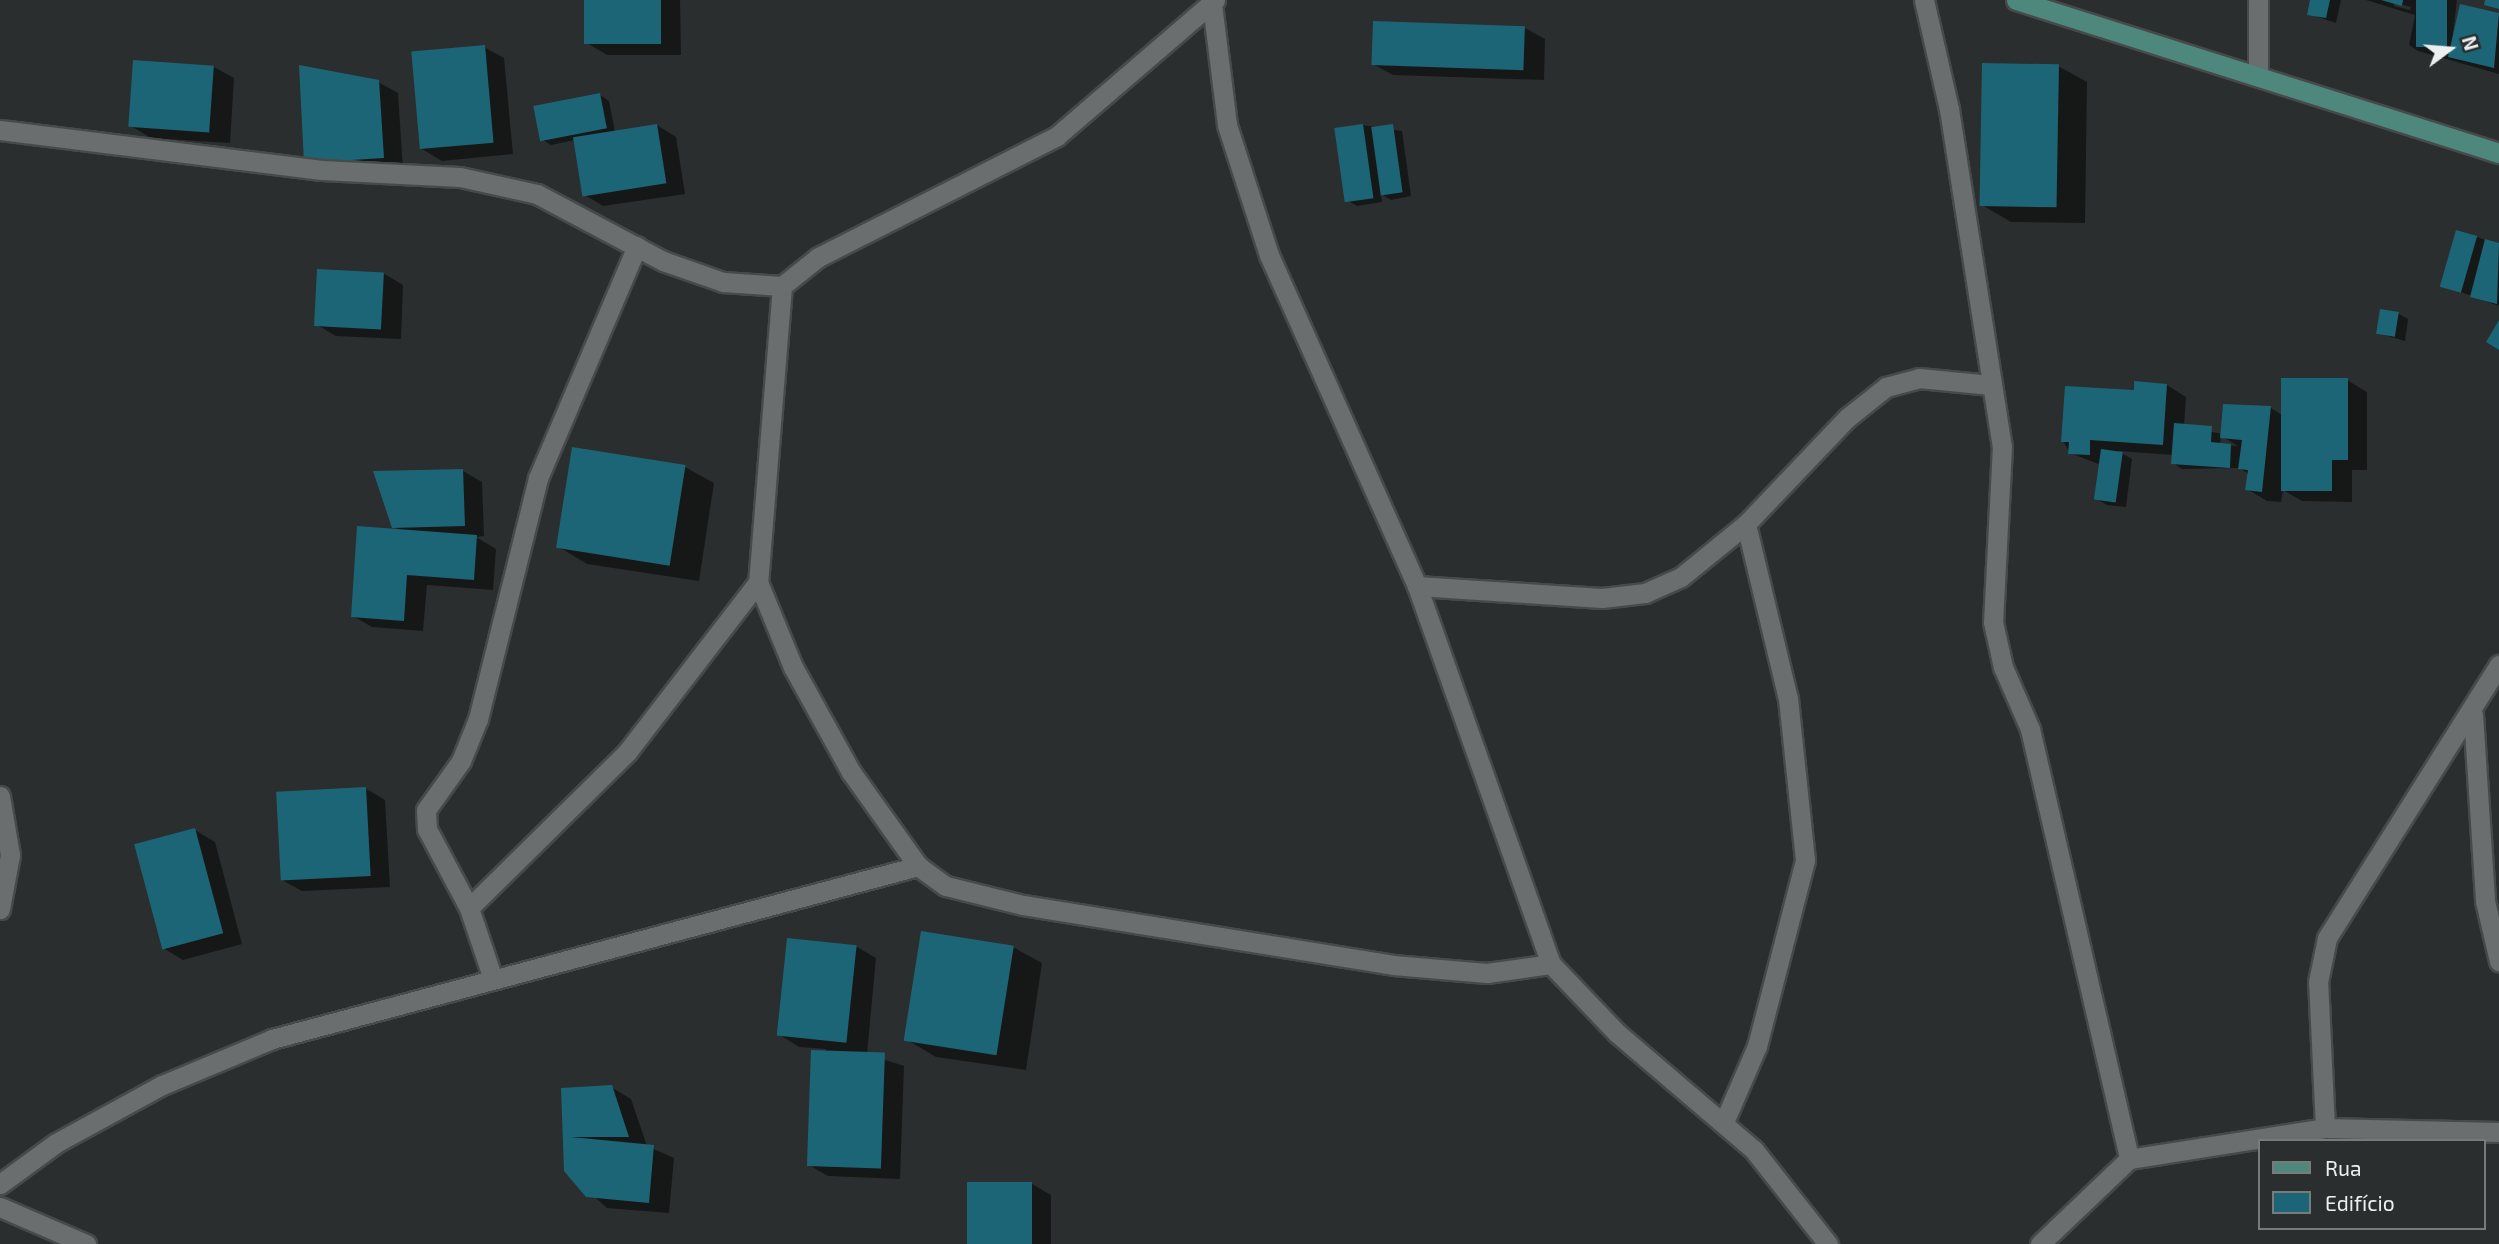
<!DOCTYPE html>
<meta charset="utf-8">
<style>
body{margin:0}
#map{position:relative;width:2499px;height:1244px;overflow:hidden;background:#2a2e2e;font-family:"Exo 2",sans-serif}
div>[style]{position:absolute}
.shadow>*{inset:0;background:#0007}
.building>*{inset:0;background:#1c6576;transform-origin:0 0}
.roads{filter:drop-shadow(2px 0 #474a4a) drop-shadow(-2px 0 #474a4a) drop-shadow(0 2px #474a4a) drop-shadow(0 -2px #474a4a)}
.minor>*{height:19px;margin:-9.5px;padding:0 9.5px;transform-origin:9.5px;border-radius:9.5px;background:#6a6e6e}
.secondary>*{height:19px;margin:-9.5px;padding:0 9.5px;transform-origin:9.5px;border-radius:9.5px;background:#4e887d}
span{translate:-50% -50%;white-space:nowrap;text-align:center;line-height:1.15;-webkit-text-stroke:5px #2a2e2e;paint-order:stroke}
.legend{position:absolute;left:2258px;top:1139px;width:228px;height:91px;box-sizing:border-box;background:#2a2e2e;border:2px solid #787b7b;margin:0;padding:9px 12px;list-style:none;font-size:21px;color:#ecefef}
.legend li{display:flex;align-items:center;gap:14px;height:35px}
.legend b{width:35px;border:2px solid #787b7b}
.north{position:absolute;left:2415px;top:14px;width:70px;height:70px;-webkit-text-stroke:5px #2a2e2e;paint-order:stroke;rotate:74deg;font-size:19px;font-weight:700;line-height:28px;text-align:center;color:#ecefef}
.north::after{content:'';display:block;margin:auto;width:24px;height:32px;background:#ecefef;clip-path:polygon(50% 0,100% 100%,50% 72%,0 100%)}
</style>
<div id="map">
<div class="shadow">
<i style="clip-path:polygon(586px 0,680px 0,681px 55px,607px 55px,587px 43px)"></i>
<i style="clip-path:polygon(2312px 0,2341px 0,2336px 23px,2309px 14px)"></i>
<i style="clip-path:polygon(evenodd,2366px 0,2457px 0,2451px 50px,2461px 6px,2499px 15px,2499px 74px,2418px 51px,2409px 45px,2415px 15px,2366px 0,2394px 3px,2411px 7px,2410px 10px,2394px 6px,2394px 3px)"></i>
<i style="clip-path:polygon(1525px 28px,1545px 39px,1544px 80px,1393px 75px,1373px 64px)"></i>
<i style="clip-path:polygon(484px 47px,504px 58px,513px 154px,442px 161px,422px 149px)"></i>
<i style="clip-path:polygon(2058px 66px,2087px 82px,2085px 223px,2011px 222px,1982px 205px)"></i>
<i style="clip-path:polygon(214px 67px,234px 78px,230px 143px,151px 138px,131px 126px)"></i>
<i style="clip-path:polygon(378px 82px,398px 93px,403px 169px,326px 173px)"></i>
<i style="clip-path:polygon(600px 95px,609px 101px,615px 132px,657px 125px,676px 137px,685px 194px,603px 206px,583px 194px,575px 140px,551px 145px,541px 139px)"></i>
<i style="clip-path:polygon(1362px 125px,1402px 131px,1411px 196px,1391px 200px,1381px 194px,1382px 202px,1357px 206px,1347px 200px)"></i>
<i style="clip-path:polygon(2477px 237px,2499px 245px,2499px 306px,2444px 286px)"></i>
<i style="clip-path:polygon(383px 273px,403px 285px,401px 339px,336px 336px,317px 325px)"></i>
<i style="clip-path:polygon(2399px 314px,2408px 319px,2405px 341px,2378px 333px)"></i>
<i style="clip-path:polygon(evenodd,2347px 380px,2367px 392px,2367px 470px,2352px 470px,2352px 502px,2302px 501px,2283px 490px,2281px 502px,2267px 501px,2247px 489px,2249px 474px,2239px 468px,2182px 469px,2173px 463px,2173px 455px,2118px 451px,2132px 459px,2126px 507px,2107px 505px,2097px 499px,2101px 465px,2070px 453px,2063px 441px,2135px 392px,2167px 385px,2186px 397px,2184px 426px,2222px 434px,2271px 408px,2282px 415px,2347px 380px,2221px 436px,2238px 446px,2220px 445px,2221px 436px)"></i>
<i style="clip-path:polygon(685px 467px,714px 483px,699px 581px,587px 564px,559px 547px)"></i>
<i style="clip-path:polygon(463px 471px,482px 482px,484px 536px,476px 537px,496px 549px,493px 590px,427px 585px,423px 631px,372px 627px,353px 616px,402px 531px,394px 527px)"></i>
<i style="clip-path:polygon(365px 788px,385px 800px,390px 887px,302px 891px,282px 880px)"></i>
<i style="clip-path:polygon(195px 830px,215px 842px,242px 944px,183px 960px,163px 948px)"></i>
<i style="clip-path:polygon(857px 947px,876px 958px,867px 1054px,904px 1066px,900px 1179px,828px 1176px,809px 1165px,826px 1049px,799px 1047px,780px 1035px)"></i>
<i style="clip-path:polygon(1013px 947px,1042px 963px,1026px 1070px,936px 1057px,907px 1040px)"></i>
<i style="clip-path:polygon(611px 1087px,631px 1099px,647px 1146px,674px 1158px,669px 1213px,607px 1208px,565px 1170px,563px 1090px)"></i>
<i style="clip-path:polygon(1032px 1184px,1051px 1195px,1051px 1244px,968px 1244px)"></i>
</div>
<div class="building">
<i style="left:584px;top:0;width:77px;height:44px"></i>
<i style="clip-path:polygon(2310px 0,2330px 0,2326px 18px,2307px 15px)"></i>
<i style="clip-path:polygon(2381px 0,2403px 0,2402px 6px)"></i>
<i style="left:2416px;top:0;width:31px;height:47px"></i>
<i style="clip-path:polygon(2485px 0,2499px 0,2499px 9px,2484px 5px)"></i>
<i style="clip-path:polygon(2460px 4px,2499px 13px,2494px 68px,2448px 57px)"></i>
<i style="left:1373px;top:21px;width:152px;height:44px;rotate:2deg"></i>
<i style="left:485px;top:45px;width:98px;height:74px;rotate:85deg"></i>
<i style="left:133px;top:60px;width:81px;height:67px;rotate:4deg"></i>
<i style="left:1982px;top:63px;width:77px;height:143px;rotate:1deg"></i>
<i style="clip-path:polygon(299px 65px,379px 80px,384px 158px,304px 163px)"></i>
<i style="left:600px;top:93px;width:36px;height:68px;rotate:79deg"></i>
<i style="left:657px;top:124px;width:60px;height:85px;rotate:81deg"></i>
<i style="left:1363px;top:124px;width:75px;height:29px;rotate:82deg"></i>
<i style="left:1393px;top:124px;width:69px;height:22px;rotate:82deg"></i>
<i style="left:2456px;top:230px;width:22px;height:59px;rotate:16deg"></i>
<i style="clip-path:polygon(2485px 239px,2499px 243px,2497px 304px,2470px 297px)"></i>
<i style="left:317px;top:269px;width:67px;height:57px;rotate:3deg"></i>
<i style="left:2380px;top:309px;width:19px;height:25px;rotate:9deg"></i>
<i style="clip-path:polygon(2499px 320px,2499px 350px,2486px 342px)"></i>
<i style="clip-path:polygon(2281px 378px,2348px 378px,2348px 460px,2332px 460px,2332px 491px,2281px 491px)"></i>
<i style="clip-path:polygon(2134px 381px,2167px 384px,2163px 445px,2090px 440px,2090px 455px,2068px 454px,2069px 442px,2061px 442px,2065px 386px,2134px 390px)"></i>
<i style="clip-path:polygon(2223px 404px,2271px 406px,2262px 492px,2245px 490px,2248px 470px,2238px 469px,2242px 440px,2220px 438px)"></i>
<i style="clip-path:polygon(2174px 423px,2212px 426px,2211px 442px,2231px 444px,2230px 468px,2171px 464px)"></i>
<i style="left:572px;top:447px;width:115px;height:102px;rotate:9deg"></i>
<i style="left:2101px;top:449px;width:22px;height:51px;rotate:8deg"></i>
<i style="clip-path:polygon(463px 469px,465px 526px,392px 528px,373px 471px)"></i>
<i style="clip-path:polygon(357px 526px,477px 535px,474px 580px,407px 575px,404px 621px,351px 617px)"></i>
<i style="left:366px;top:787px;width:89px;height:90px;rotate:87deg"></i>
<i style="left:195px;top:828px;width:109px;height:63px;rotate:75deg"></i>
<i style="left:921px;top:931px;width:94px;height:111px;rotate:9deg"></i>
<i style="left:787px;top:938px;width:70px;height:98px;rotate:6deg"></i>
<i style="left:811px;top:1050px;width:74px;height:116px;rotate:2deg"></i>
<i style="clip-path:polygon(612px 1085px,629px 1137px,571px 1137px,654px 1145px,649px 1203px,586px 1197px,564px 1171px,561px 1088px)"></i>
<i style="left:967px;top:1182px;width:65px;height:62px"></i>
</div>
<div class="roads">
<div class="minor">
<i style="left:1215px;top:0;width:208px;rotate:139.3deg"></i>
<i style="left:1057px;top:136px;width:269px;rotate:153.1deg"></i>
<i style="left:817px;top:258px;width:45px;rotate:141.3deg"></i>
<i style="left:782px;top:286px;width:297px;rotate:94.6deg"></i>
<i style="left:758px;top:582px;width:92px;rotate:67.6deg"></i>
<i style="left:793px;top:667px;width:120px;rotate:61.1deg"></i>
<i style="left:851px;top:772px;width:115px;rotate:54.5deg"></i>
<i style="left:918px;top:866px;width:34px;rotate:36deg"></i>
<i style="left:946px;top:886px;width:79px;rotate:13.9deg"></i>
<i style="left:1023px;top:905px;width:375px;rotate:9.2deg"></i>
<i style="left:1393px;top:965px;width:94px;rotate:4.9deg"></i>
<i style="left:1487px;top:973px;width:65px;rotate:-8deg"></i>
<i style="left:1924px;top:0;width:112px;rotate:77.1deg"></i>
<i style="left:1949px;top:109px;width:341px;rotate:81.1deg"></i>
<i style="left:2002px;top:446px;width:176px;rotate:92.9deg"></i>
<i style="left:1993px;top:622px;width:46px;rotate:77.5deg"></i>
<i style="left:2003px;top:667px;width:68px;rotate:66.5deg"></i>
<i style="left:2030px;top:729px;width:441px;rotate:77deg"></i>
<i style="left:1212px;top:4px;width:122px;rotate:82.9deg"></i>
<i style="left:1227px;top:125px;width:137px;rotate:72.1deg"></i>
<i style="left:1269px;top:255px;width:363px;rotate:65.9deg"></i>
<i style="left:1417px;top:586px;width:401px;rotate:70.5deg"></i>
<i style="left:1551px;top:964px;width:95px;rotate:46.3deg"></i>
<i style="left:1617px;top:1033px;width:180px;rotate:40.5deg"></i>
<i style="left:1754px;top:1150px;width:120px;rotate:51.8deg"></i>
<i style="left:2258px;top:73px;width:73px;rotate:-90deg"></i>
<i style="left:0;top:130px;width:324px;rotate:7.1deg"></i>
<i style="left:322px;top:170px;width:138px;rotate:2.9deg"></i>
<i style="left:460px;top:177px;width:79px;rotate:12.4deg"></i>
<i style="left:537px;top:194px;width:143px;rotate:28deg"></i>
<i style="left:663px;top:261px;width:64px;rotate:19.3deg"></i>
<i style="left:723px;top:282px;width:59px;rotate:3.9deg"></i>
<i style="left:1417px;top:586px;width:185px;rotate:3.7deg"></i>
<i style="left:1602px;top:598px;width:43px;rotate:-6.6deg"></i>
<i style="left:1645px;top:593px;width:39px;rotate:-24deg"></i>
<i style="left:1681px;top:577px;width:84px;rotate:-39.2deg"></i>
<i style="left:1746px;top:524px;width:146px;rotate:-46.4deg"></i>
<i style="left:1847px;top:418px;width:50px;rotate:-38.5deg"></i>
<i style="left:1886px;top:387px;width:34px;rotate:-15deg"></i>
<i style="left:1919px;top:378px;width:72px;rotate:5.6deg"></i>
<i style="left:2473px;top:714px;width:187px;rotate:86.3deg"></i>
<i style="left:2485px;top:901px;width:62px;rotate:76.9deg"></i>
<i style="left:0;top:796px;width:60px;rotate:80.4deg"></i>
<i style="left:10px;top:855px;width:55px;rotate:100.5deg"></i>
<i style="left:469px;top:908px;width:223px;rotate:-44.6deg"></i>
<i style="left:628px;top:751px;width:213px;rotate:-52.4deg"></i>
<i style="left:493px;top:979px;width:75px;rotate:-108.7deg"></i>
<i style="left:469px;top:908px;width:89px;rotate:-118deg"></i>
<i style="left:427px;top:829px;width:19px;rotate:-93deg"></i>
<i style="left:426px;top:810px;width:60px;rotate:-54.5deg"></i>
<i style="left:461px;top:761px;width:45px;rotate:-68deg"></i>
<i style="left:478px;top:719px;width:248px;rotate:-76deg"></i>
<i style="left:538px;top:478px;width:252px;rotate:-66.9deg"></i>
<i style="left:1724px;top:1122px;width:83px;rotate:-66.5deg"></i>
<i style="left:1757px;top:1046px;width:192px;rotate:-75.5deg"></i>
<i style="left:1805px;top:860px;width:162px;rotate:-96deg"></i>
<i style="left:1788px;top:699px;width:180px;rotate:-103.5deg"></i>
<i style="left:2325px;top:1128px;width:146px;rotate:-92.7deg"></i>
<i style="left:2318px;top:982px;width:45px;rotate:-78.4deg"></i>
<i style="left:2327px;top:938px;width:323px;rotate:-57.8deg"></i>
<i style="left:0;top:1184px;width:69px;rotate:-36.2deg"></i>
<i style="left:56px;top:1143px;width:121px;rotate:-28.7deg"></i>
<i style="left:162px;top:1085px;width:119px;rotate:-22.7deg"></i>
<i style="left:272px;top:1039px;width:669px;rotate:-14.99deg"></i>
<i style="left:0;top:1207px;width:94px;rotate:23.3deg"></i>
<i style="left:2040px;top:1244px;width:123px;rotate:-43.7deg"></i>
<i style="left:2129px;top:1159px;width:198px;rotate:-9deg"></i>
<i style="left:2325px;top:1128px;width:174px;rotate:1.3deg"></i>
</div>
<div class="secondary">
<i style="left:2016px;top:0;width:507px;rotate:17.58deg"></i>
</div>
</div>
<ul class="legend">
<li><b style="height:9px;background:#4e887d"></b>Rua</li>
<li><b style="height:19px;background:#1c6576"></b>Edifício</li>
</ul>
<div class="north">N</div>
</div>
